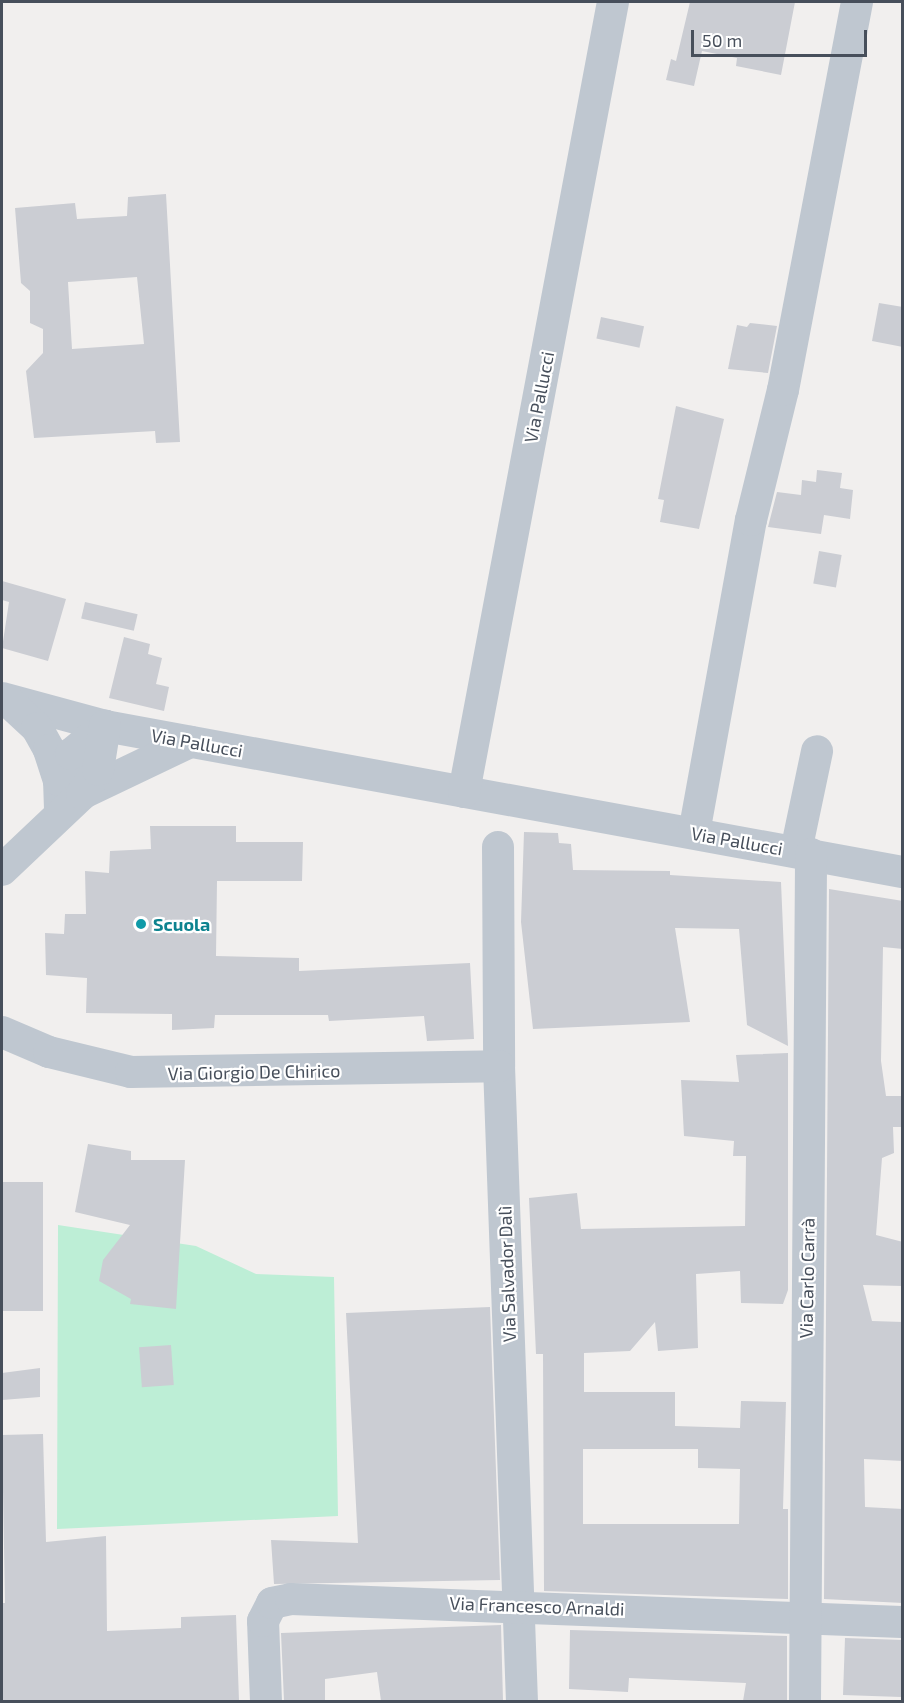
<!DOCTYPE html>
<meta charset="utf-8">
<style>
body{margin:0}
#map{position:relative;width:904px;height:1703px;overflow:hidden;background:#f1efee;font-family:"Exo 2",sans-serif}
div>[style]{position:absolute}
.green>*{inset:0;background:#bdeed6}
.building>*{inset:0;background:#cbcdd3;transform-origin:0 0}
.minor>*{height:32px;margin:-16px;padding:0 16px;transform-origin:16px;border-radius:16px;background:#bfc7d0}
.dots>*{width:16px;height:16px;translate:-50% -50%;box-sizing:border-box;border:3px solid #fff;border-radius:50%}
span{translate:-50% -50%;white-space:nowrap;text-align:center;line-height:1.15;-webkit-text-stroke:4.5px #fff;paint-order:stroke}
.street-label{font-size:18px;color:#474f5b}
.culture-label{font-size:18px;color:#0d838f;font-weight:700}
.left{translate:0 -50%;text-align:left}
.frame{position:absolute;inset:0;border:3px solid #474f5b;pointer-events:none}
.scale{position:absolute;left:691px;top:30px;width:176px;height:27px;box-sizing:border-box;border:3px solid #474f5b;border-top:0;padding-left:8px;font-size:18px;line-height:21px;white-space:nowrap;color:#474f5b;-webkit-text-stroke:4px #fff;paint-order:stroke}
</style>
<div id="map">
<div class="green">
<i style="clip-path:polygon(58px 1225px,196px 1246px,256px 1274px,334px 1277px,338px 1516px,57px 1529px)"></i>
</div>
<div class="building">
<i style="clip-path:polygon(690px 2px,795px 2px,781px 75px,736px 66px,737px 58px,702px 51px,694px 86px,666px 80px,671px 59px,676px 61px)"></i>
<i style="clip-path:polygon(evenodd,166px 194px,180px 442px,156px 443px,155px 431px,34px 438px,26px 371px,43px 353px,43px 329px,30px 323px,30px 291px,21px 283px,15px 208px,75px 203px,77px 219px,127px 216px,128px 197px,166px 194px,137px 277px,144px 344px,72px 349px,68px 282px,137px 277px)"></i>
<i style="clip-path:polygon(879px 303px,903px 307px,903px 347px,872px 341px)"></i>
<i style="left:601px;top:317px;width:44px;height:22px;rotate:12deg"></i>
<i style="clip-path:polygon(750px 323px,777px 326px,768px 373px,728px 369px,737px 325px,747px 327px)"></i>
<i style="clip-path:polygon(676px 406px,724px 419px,699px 529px,660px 522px,664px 500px,658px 499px)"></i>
<i style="clip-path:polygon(817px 470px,842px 473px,840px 488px,853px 490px,850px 519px,824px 515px,821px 534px,768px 527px,777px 492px,801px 495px,802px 480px,816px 482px)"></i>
<i style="left:819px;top:551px;width:23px;height:33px;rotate:10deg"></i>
<i style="clip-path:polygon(2px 581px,66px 599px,48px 661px,2px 648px,9px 602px,2px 600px)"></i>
<i style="left:85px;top:602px;width:54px;height:17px;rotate:13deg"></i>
<i style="clip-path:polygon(124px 637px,150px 644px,148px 654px,162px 658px,156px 684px,169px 687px,164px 711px,109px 698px)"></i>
<i style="clip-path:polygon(150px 826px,236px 826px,236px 842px,303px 842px,302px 881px,217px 881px,216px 956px,299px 958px,299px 971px,470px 963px,474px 1039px,427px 1041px,424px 1016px,329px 1021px,328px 1015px,215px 1015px,214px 1028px,172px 1030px,172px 1014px,86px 1013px,87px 978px,46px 975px,45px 933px,64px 934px,65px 914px,86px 914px,85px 871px,109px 873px,110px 851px,151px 849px)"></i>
<i style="clip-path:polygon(524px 832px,558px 833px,559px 843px,571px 844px,573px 870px,670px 871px,670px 875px,781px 882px,788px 1046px,747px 1025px,739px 929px,675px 928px,690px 1022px,533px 1029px,521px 922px)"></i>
<i style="clip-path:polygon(829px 889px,903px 901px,903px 949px,883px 947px,881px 1061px,886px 1096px,903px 1096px,903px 1127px,893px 1127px,894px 1153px,882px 1158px,876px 1235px,903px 1242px,903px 1286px,863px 1285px,872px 1321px,903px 1322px,903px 1461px,864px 1459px,865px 1507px,903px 1509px,903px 1603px,824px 1599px)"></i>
<i style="clip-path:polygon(evenodd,788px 1053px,788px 1290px,783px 1304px,741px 1303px,740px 1271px,696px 1274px,698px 1348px,658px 1351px,655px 1322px,630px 1351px,584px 1353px,584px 1392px,675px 1392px,675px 1426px,740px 1428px,741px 1401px,786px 1402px,783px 1509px,788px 1509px,788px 1599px,544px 1591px,543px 1354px,536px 1354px,529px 1198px,577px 1193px,581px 1229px,745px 1226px,746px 1156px,733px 1156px,734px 1141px,684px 1136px,681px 1080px,739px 1082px,736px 1055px,788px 1053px,583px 1449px,698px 1449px,698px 1468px,740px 1469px,739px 1524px,583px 1524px,583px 1449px)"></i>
<i style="clip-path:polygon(88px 1144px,131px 1151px,131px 1160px,185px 1160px,176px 1309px,130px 1304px,131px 1299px,99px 1281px,103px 1260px,130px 1225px,75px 1212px)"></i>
<i style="left:43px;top:1182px;width:129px;height:41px;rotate:90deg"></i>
<i style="clip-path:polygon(490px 1307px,500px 1580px,274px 1584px,271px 1540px,358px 1543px,346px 1313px)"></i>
<i style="left:171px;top:1345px;width:40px;height:32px;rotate:86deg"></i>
<i style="clip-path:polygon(40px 1368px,40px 1397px,2px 1400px,2px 1373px)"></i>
<i style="clip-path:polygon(43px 1434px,46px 1542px,106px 1536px,107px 1631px,181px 1628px,181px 1617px,236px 1615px,239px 1701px,2px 1701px,2px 1603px,5px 1603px,2px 1435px)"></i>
<i style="clip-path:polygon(501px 1625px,503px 1701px,381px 1701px,377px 1672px,325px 1679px,325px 1701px,284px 1701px,281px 1633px)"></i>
<i style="clip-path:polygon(570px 1630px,787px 1636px,787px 1701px,743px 1701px,746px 1683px,629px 1678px,628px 1692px,569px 1689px)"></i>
<i style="left:845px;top:1638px;width:58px;height:57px;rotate:2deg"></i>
</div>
<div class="minor">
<i style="left:2px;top:698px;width:107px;rotate:15.2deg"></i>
<i style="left:105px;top:726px;width:810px;rotate:10.38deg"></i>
<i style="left:9px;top:702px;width:38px;rotate:43deg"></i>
<i style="left:37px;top:728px;width:25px;rotate:61deg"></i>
<i style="left:49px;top:750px;width:32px;rotate:72deg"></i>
<i style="left:59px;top:780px;width:33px;rotate:88deg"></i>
<i style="left:59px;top:780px;width:29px;rotate:-65deg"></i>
<i style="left:71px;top:754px;width:44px;rotate:-39.5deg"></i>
<i style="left:464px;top:792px;width:804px;rotate:-79.32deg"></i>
<i style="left:83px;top:793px;width:119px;rotate:-25.5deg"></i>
<i style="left:694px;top:833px;width:318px;rotate:-79.7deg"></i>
<i style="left:751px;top:520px;width:134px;rotate:-76.2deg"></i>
<i style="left:783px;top:390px;width:395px;rotate:-79.2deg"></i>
<i style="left:498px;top:847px;width:219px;rotate:89.7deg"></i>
<i style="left:499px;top:1066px;width:636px;rotate:87.93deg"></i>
<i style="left:796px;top:851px;width:102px;rotate:-78.1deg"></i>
<i style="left:2px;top:870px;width:110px;rotate:-43.5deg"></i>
<i style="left:82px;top:794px;width:29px;rotate:-56deg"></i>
<i style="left:98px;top:770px;width:45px;rotate:-81deg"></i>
<i style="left:2px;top:1032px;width:51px;rotate:23.1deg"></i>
<i style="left:49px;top:1052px;width:84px;rotate:13.7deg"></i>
<i style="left:131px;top:1072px;width:368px;rotate:-0.9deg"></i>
<i style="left:266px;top:1702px;width:81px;rotate:-92.1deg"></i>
<i style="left:263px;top:1621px;width:20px;rotate:-63deg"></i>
<i style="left:272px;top:1603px;width:19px;rotate:-12deg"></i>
<i style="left:291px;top:1599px;width:611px;rotate:2.16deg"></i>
<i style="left:805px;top:1702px;width:848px;rotate:-89.59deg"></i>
</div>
<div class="dots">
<i style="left:141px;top:924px;background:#0f9aa8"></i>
</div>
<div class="street-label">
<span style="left:539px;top:397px;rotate:-79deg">Via Pallucci</span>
<span style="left:197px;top:743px;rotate:10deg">Via Pallucci</span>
<span style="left:737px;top:841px;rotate:10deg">Via Pallucci</span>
<span style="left:254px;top:1072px;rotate:-1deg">Via Giorgio De Chirico</span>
<span style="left:507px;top:1274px;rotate:-92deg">Via Salvador Dalì</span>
<span style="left:807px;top:1278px;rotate:-89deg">Via Carlo Carrà</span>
<span style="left:537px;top:1606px;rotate:2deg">Via Francesco Arnaldi</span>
</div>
<div class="culture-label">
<span class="left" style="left:153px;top:924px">Scuola</span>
</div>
<div class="frame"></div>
<div class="scale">50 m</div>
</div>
